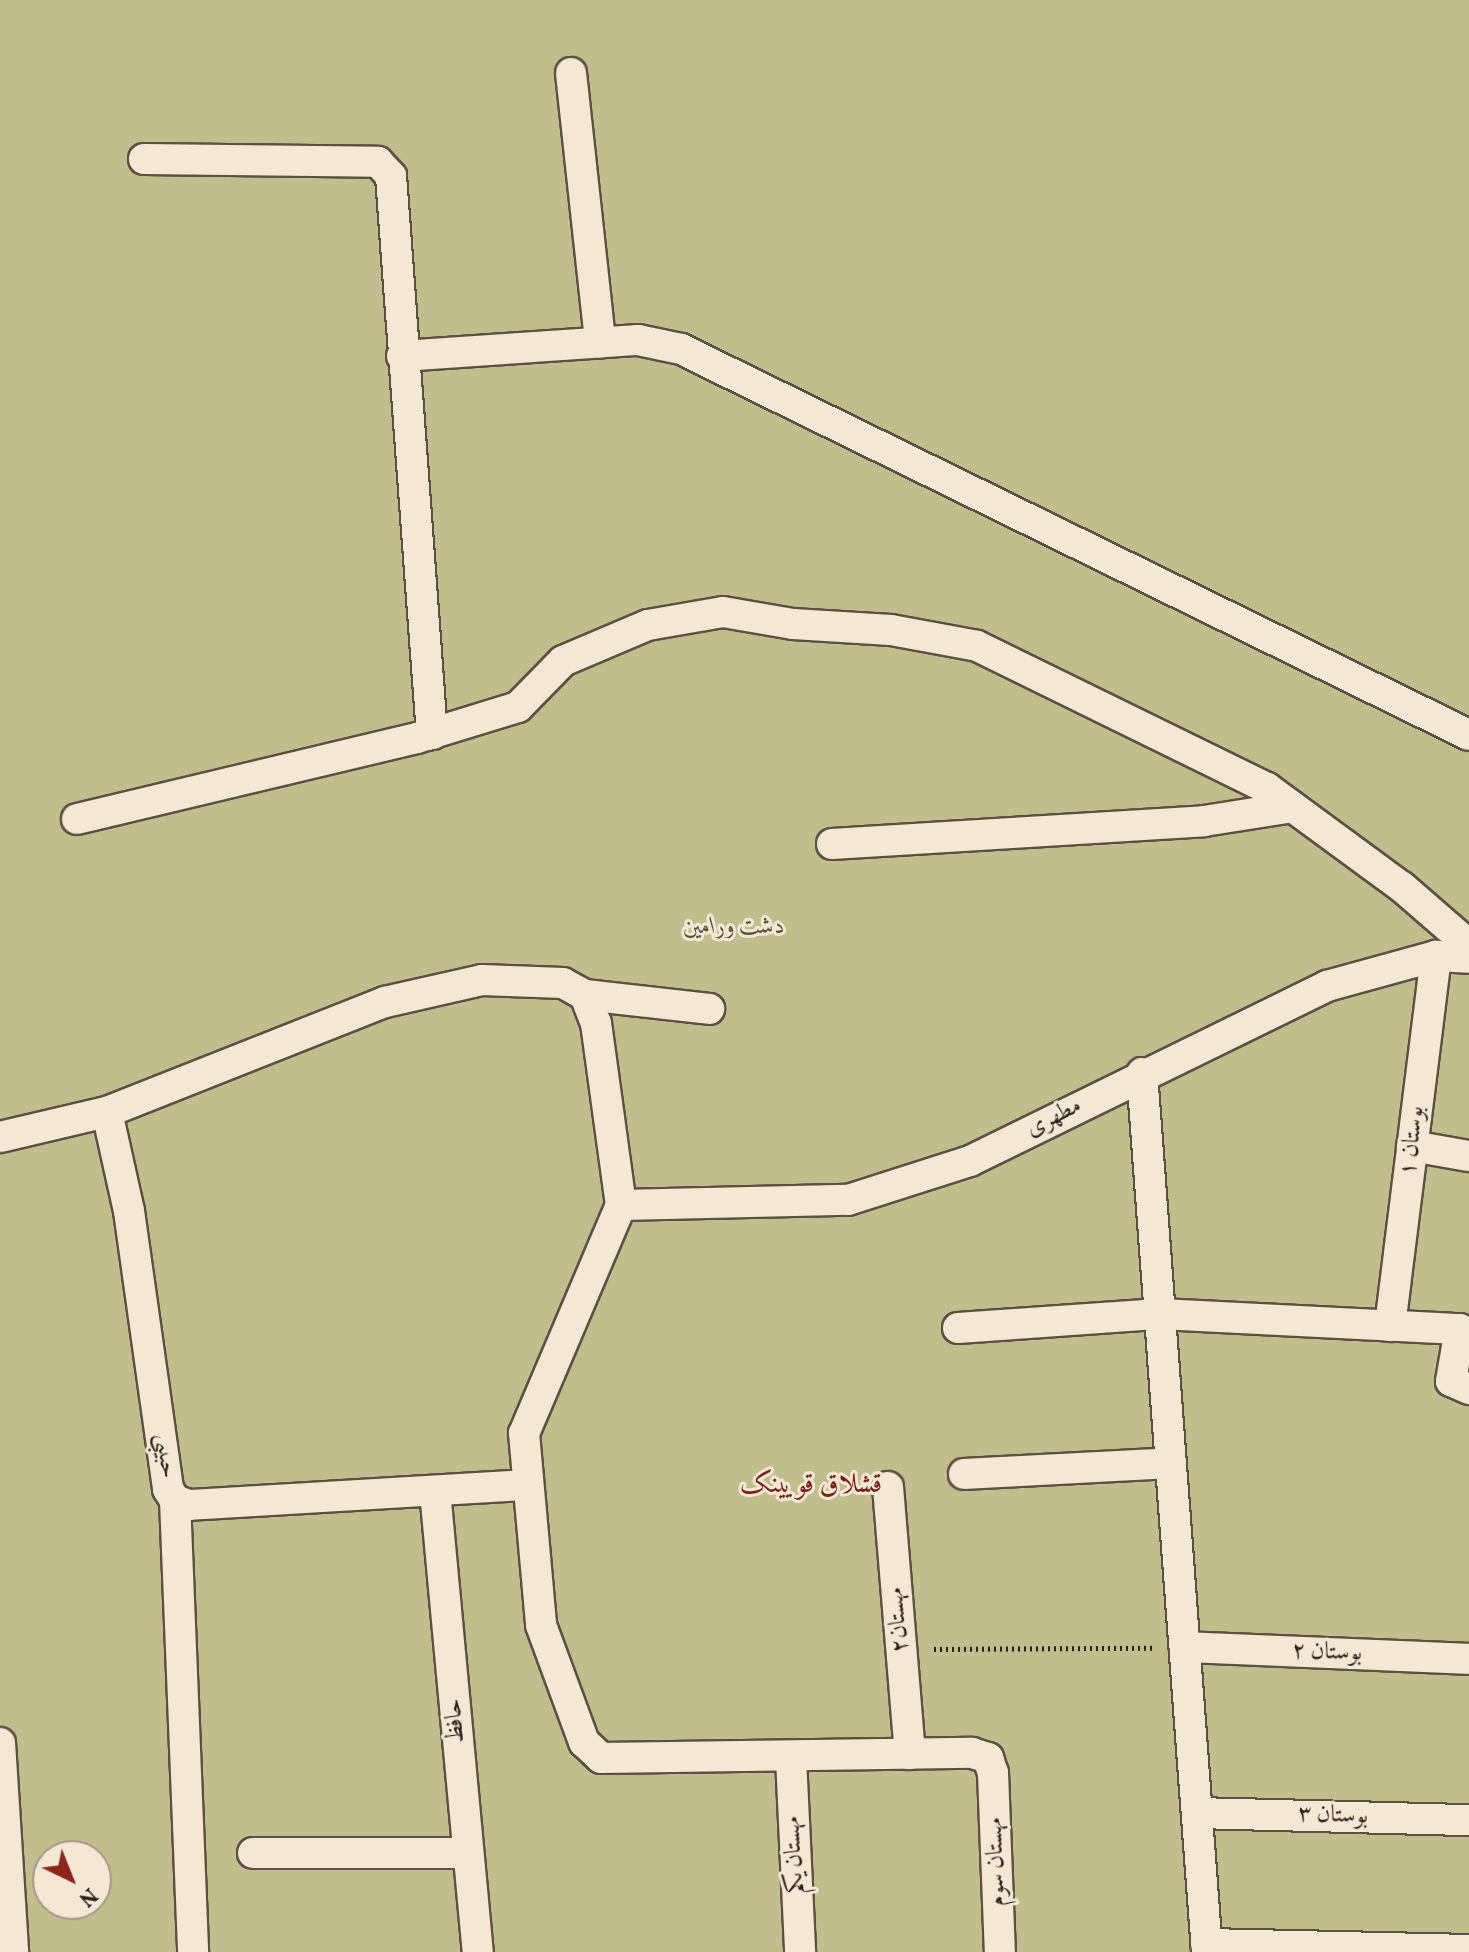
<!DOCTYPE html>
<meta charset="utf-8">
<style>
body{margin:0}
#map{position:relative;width:1469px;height:1952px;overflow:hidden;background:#eedcbf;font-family:Vollkorn,Amiri,serif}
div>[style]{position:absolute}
.green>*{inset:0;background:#c0be8c}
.path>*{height:5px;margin-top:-2.5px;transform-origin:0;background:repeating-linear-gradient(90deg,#2b211a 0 2px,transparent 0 6px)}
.roads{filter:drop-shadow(2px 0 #5c5043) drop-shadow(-2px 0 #5c5043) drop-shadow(0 2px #5c5043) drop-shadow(0 -2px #5c5043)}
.street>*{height:30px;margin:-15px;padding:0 15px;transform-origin:15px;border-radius:15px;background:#f4e8d5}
span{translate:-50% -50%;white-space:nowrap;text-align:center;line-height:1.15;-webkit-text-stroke:6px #f4e8d5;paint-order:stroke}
.park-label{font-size:24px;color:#58503c;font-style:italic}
.street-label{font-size:24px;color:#2b211a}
.quarter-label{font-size:28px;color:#7a1f14}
.north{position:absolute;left:32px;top:1840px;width:80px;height:80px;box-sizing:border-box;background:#f4e8d5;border:2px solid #a4988a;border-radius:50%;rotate:137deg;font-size:22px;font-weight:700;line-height:32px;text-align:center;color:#2b211a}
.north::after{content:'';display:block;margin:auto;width:28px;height:36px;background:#8f2418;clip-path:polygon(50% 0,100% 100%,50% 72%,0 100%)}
</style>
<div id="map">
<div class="green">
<i style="clip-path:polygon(evenodd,0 0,1469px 0,1469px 1952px,0 1952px,0 0,48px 1856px,96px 1856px,96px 1904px,48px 1904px,48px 1856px)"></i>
</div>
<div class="path">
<i style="left:934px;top:1649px;width:218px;rotate:-0.3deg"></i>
</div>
<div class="roads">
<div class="street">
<i style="left:571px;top:73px;width:271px;rotate:83.8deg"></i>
<i style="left:144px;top:159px;width:234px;rotate:0.7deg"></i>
<i style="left:378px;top:162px;width:19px;rotate:47deg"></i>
<i style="left:391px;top:176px;width:560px;rotate:85.8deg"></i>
<i style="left:402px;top:356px;width:237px;rotate:-3.9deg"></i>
<i style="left:638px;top:340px;width:44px;rotate:11.8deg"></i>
<i style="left:681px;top:349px;width:877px;rotate:26.1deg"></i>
<i style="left:77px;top:819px;width:350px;rotate:-13.4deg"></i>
<i style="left:417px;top:738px;width:106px;rotate:-17.1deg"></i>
<i style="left:518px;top:707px;width:64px;rotate:-45.6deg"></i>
<i style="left:563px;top:661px;width:92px;rotate:-23deg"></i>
<i style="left:648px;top:625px;width:76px;rotate:-9.8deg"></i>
<i style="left:723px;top:612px;width:71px;rotate:9.7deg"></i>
<i style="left:793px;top:624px;width:98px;rotate:3.5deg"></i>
<i style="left:891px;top:630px;width:87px;rotate:10.5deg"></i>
<i style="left:977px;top:646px;width:323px;rotate:26.1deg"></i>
<i style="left:1267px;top:788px;width:167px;rotate:36.3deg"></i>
<i style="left:1402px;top:887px;width:89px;rotate:40.9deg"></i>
<i style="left:832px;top:844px;width:373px;rotate:-3.5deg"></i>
<i style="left:1204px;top:821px;width:89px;rotate:-9deg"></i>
<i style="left:585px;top:995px;width:30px;rotate:69deg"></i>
<i style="left:596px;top:1023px;width:184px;rotate:82.2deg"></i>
<i style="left:621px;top:1205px;width:248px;rotate:113deg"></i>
<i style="left:524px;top:1433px;width:193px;rotate:84.9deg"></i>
<i style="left:541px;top:1625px;width:125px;rotate:69.8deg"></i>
<i style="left:584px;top:1742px;width:23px;rotate:43deg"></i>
<i style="left:601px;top:1758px;width:371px;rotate:-0.8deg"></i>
<i style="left:972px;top:1753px;width:17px;rotate:17deg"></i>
<i style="left:988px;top:1758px;width:16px;rotate:72deg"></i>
<i style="left:993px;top:1773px;width:179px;rotate:87.8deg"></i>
<i style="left:1142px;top:1073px;width:881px;rotate:85.77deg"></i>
<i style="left:107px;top:1112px;width:101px;rotate:77.5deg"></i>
<i style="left:129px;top:1211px;width:281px;rotate:82deg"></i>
<i style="left:168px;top:1489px;width:13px;rotate:58deg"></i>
<i style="left:175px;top:1500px;width:15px;rotate:20deg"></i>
<i style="left:189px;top:1505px;width:337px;rotate:-3.4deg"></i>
<i style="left:0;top:1137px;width:110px;rotate:-13.2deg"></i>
<i style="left:107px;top:1112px;width:299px;rotate:-21.6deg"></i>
<i style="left:385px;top:1002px;width:99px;rotate:-12.8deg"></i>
<i style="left:482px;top:980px;width:81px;rotate:2.1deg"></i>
<i style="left:563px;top:983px;width:25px;rotate:29deg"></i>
<i style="left:585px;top:995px;width:125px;rotate:6.4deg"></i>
<i style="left:1412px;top:1146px;width:58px;rotate:10deg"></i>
<i style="left:621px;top:1205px;width:227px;rotate:-1.3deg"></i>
<i style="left:848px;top:1200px;width:128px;rotate:-17.7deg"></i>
<i style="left:970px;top:1161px;width:398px;rotate:-26.1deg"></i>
<i style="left:1327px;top:986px;width:113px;rotate:-15.4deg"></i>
<i style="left:1436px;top:956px;width:33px;rotate:3deg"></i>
<i style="left:1390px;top:1326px;width:373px;rotate:-82.9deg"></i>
<i style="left:958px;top:1328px;width:202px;rotate:-4deg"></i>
<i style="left:1160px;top:1314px;width:300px;rotate:2.9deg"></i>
<i style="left:1460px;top:1329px;width:53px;rotate:99.8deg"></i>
<i style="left:1451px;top:1381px;width:20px;rotate:24deg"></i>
<i style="left:964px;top:1474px;width:207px;rotate:-3deg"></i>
<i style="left:888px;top:1487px;width:268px;rotate:85.3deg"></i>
<i style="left:435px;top:1491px;width:463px;rotate:84.7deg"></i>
<i style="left:175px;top:1500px;width:452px;rotate:87.7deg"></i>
<i style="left:1185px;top:1647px;width:284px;rotate:2.4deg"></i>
<i style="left:0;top:1743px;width:209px;rotate:86.4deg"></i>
<i style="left:791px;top:1758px;width:194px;rotate:87.3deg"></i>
<i style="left:1197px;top:1813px;width:272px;rotate:1.5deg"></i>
<i style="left:253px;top:1853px;width:215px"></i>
<i style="left:1206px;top:1944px;width:263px;rotate:1.3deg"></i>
</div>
</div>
<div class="park-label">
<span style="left:734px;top:928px">دشت ورامین</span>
</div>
<div class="street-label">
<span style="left:1054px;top:1118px;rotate:-27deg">مطهری</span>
<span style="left:1413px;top:1141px;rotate:-83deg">بوستان ۱</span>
<span style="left:165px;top:1456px;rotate:83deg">حبیبی</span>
<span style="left:899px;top:1620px;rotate:-95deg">مهستان۲</span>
<span style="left:1327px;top:1653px;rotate:2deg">بوستان ۲</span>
<span style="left:456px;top:1721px;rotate:-95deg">حافظ</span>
<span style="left:1333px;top:1816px;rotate:2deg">بوستان ۳</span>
<span style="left:795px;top:1855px;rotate:-93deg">مهستان یکم</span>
<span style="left:997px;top:1862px;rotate:-92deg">مهستان سوم</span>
</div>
<div class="quarter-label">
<span style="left:811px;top:1485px">قشلاق قویینک</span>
</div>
<div class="north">N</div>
</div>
